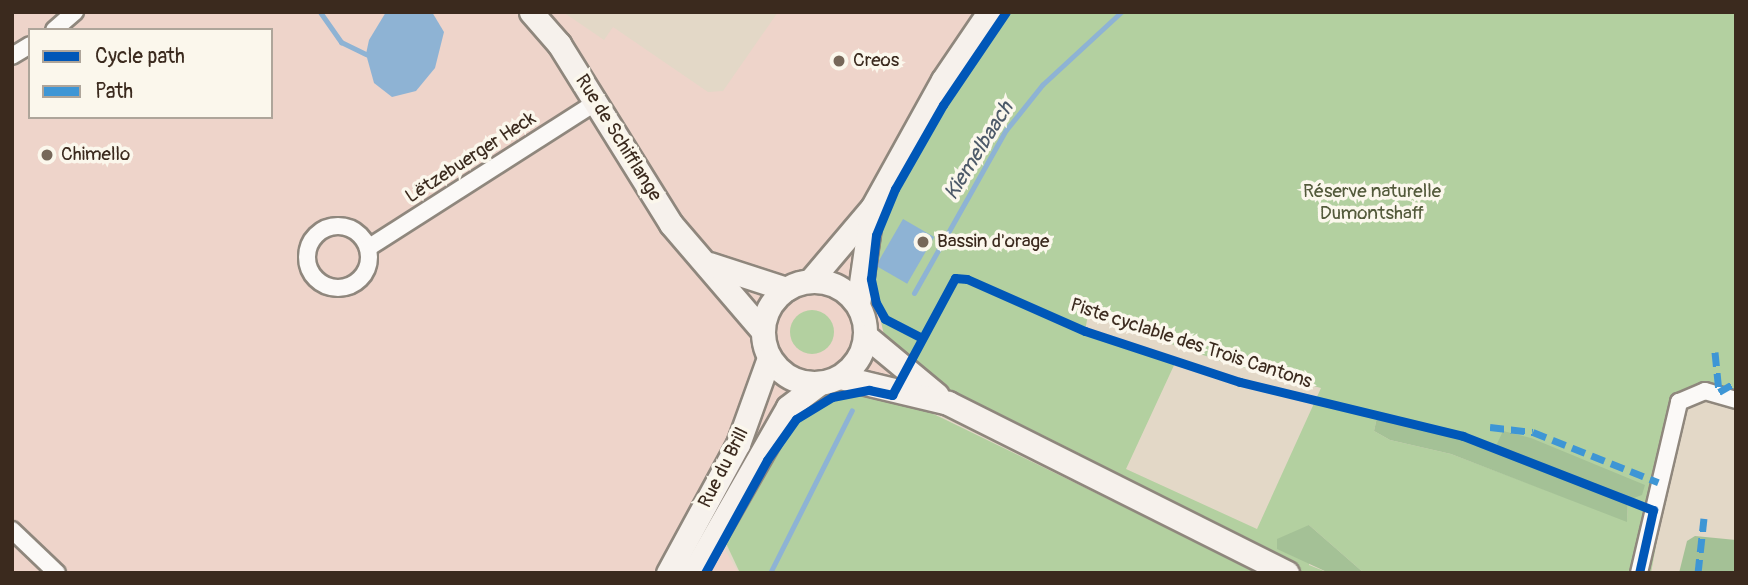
<!DOCTYPE html>
<meta charset="utf-8">
<style>
body{margin:0}
#map{position:relative;width:1748px;height:585px;overflow:hidden;background:#e3d8c7;font-family:Pangolin,sans-serif}
div>[style]{position:absolute}
.built>*{inset:0;background:#eed4ca}
.green>*{inset:0;background:#b3d0a0}
.round{border-radius:50%}
.forest>*{inset:0;background:#a4c196}
.water>*{inset:0;background:#8eb3d4;transform-origin:0 0}
.stream>*{height:5px;margin:-2.5px;padding:0 2.5px;transform-origin:2.5px;border-radius:2.5px;background:#8eb3d4}
.roads{filter:drop-shadow(2px 0 #8f877d) drop-shadow(-2px 0 #8f877d) drop-shadow(0 2px #8f877d) drop-shadow(0 -2px #8f877d)}
.street>*{height:16px;margin:-8px;padding:0 8px;transform-origin:8px;border-radius:8px;background:#fbf9f7}
.street>.ring{margin:-8px;padding:0;box-sizing:content-box;background:none;border:16px solid #fbf9f7;border-radius:50%}
.secondary>*{height:23px;margin:-11.5px;padding:0 11.5px;transform-origin:11.5px;border-radius:11.5px;background:#f6f1ec}
.secondary>.ring{margin:-11.5px;padding:0;box-sizing:content-box;background:none;border:23px solid #f6f1ec;border-radius:50%}
.quiet>*{height:7px;margin-top:-3.5px;transform-origin:0;background:repeating-linear-gradient(90deg,#3e96d5 0 14px,transparent 0 21px)}
.cycleway>*{height:9px;margin:-4.5px;padding:0 4.5px;transform-origin:4.5px;border-radius:4.5px;background:#0057b8}
.dots>*{width:19px;height:19px;translate:-50% -50%;box-sizing:border-box;border:4px solid #fbf7ec;border-radius:50%}
span{translate:-50% -50%;white-space:nowrap;text-align:center;line-height:1.15;-webkit-text-stroke:7px #fbf7ec;paint-order:stroke}
.poi-label{font-size:19px;color:#3b2a1e}
.left{translate:0 -50%;text-align:left}
.street-label{font-size:19px;color:#3b2a1e}
.park-label{font-size:19px;color:#535a3b}
.water-label{font-size:21px;color:#4d5a69;font-style:italic}
.frame{position:absolute;inset:0;border:14px solid #3b2a1e;pointer-events:none}
.legend{position:absolute;left:28px;top:28px;width:245px;height:91px;box-sizing:border-box;background:#fbf7ec;border:2px solid #aea59a;margin:0;padding:9px 12px;list-style:none;font-size:21px;color:#3b2a1e}
.legend li{display:flex;align-items:center;gap:14px;height:35px}
.legend b{width:35px;border:2px solid #aea59a}
</style>
<div id="map">
<div class="built">
<i style="clip-path:polygon(evenodd,12px 12px,563px 12px,604px 40px,613px 27px,708px 92px,723px 91px,778px 12px,1006px 12px,943px 105px,895px 189px,871px 279px,885px 339px,948px 403px,869px 390px,850px 392px,813px 406px,796px 419px,767px 460px,731px 442px,660px 573px,12px 573px,12px 12px,30px 30px,271px 30px,271px 117px,30px 117px,30px 30px)"></i>
<i style="clip-path:polygon(723px 547px,739px 573px,709px 573px)"></i>
</div>
<div class="green">
<i style="clip-path:polygon(evenodd,1006px 12px,1736px 12px,1736px 406px,1714px 398px,1692px 401px,1681px 409px,1651px 573px,1364px 573px,1309px 525px,1309px 565px,1329px 573px,1287px 573px,948px 403px,885px 339px,871px 279px,882px 216px,895px 189px,943px 105px,1006px 12px,1088px 315px,1226px 363px,1321px 388px,1257px 529px,1126px 469px,1176px 361px,1085px 331px,1088px 315px,1006px 12px,1377px 417px,1463px 436px,1628px 500px,1627px 521px,1451px 454px,1390px 440px,1374px 431px,1377px 417px)"></i>
<i class="round" style="left:790px;top:310px;width:44px;height:44px"></i>
<i style="clip-path:polygon(869px 390px,892px 395px,942px 418px,1260px 573px,740px 573px,724px 539px,782px 436px,813px 406px,832px 397px)"></i>
</div>
<div class="forest">
<i style="clip-path:polygon(1377px 417px,1495px 448px,1503px 431px,1531px 438px,1645px 485px,1642px 495px,1628px 500px,1627px 522px,1451px 454px,1390px 440px,1374px 431px)"></i>
<i style="clip-path:polygon(1309px 525px,1364px 573px,1329px 573px,1277px 549px,1277px 539px)"></i>
<i style="clip-path:polygon(1695px 536px,1736px 540px,1736px 573px,1679px 573px,1687px 541px)"></i>
</div>
<div class="water">
<i style="clip-path:polygon(386px 12px,432px 12px,444px 32px,435px 68px,416px 91px,392px 97px,374px 83px,366px 54px,369px 40px)"></i>
<i style="left:903px;top:219px;width:36px;height:54px;rotate:30deg"></i>
</div>
<div class="stream">
<i style="left:320px;top:12px;width:37px;rotate:55deg"></i>
<i style="left:341px;top:42px;width:28px;rotate:26deg"></i>
<i style="left:914px;top:293px;width:187px;rotate:-60.6deg"></i>
<i style="left:1006px;top:130px;width:58px;rotate:-51.3deg"></i>
<i style="left:1042px;top:85px;width:108px;rotate:-42.7deg"></i>
<i style="left:770px;top:573px;width:182px;rotate:-63.3deg"></i>
</div>
<div class="roads">
<div class="street">
<i style="left:54px;top:30px;width:28px;rotate:-41deg"></i>
<i style="left:12px;top:56px;width:21px;rotate:-31deg"></i>
<i class="ring" style="left:307px;top:226px;width:46px;height:46px"></i>
<i style="left:368px;top:248px;width:271px;rotate:-32.6deg"></i>
<i style="left:12px;top:530px;width:62px;rotate:43.7deg"></i>
<i style="left:1639px;top:573px;width:176px;rotate:-76.8deg"></i>
<i style="left:1679px;top:402px;width:28px;rotate:-23deg"></i>
<i style="left:1705px;top:391px;width:32px;rotate:16deg"></i>
</div>
<div class="secondary">
<i style="left:531px;top:12px;width:43px;rotate:48.8deg"></i>
<i style="left:559px;top:44px;width:212px;rotate:58.1deg"></i>
<i style="left:671px;top:224px;width:140px;rotate:49.4deg"></i>
<i style="left:709px;top:264px;width:81px;rotate:18deg"></i>
<i class="ring" style="left:763px;top:281px;width:79px;height:79px"></i>
<i style="left:810px;top:281px;width:96px;rotate:-49.7deg"></i>
<i style="left:872px;top:208px;width:146px;rotate:-61deg"></i>
<i style="left:943px;top:80px;width:82px;rotate:-55.9deg"></i>
<i style="left:858px;top:304px;width:91px;rotate:-81.8deg"></i>
<i style="left:866px;top:336px;width:92px;rotate:39.7deg"></i>
<i style="left:840px;top:377px;width:111px;rotate:13.5deg"></i>
<i style="left:948px;top:403px;width:379px;rotate:26.6deg"></i>
<i style="left:668px;top:573px;width:147px;rotate:-61.5deg"></i>
<i style="left:738px;top:444px;width:91px;rotate:-70.2deg"></i>
<i style="left:693px;top:573px;width:191px;rotate:-60.2deg"></i>
<i style="left:788px;top:407px;width:39px;rotate:-37deg"></i>
</div>
</div>
<div class="quiet">
<i style="left:1715px;top:352px;width:40px;rotate:84.3deg"></i>
<i style="left:1719px;top:392px;width:20px;rotate:-30deg"></i>
<i style="left:1490px;top:427px;width:43px;rotate:6.6deg"></i>
<i style="left:1533px;top:432px;width:135px;rotate:21.8deg"></i>
<i style="left:1698px;top:573px;width:55px;rotate:-83.8deg"></i>
</div>
<div class="cycleway">
<i style="left:922px;top:338px;width:42px;rotate:-152.8deg"></i>
<i style="left:885px;top:319px;width:18px;rotate:-119deg"></i>
<i style="left:876px;top:303px;width:25px;rotate:-102deg"></i>
<i style="left:871px;top:279px;width:44px;rotate:-83.5deg"></i>
<i style="left:876px;top:235px;width:50px;rotate:-67.6deg"></i>
<i style="left:895px;top:189px;width:97px;rotate:-60.3deg"></i>
<i style="left:943px;top:105px;width:112px;rotate:-55.9deg"></i>
<i style="left:705px;top:573px;width:129px;rotate:-61.2deg"></i>
<i style="left:767px;top:460px;width:50px;rotate:-54.7deg"></i>
<i style="left:796px;top:419px;width:42px;rotate:-31.4deg"></i>
<i style="left:832px;top:397px;width:38px;rotate:-11deg"></i>
<i style="left:869px;top:390px;width:24px;rotate:12deg"></i>
<i style="left:892px;top:395px;width:133px;rotate:-61.7deg"></i>
<i style="left:955px;top:278px;width:12px;rotate:5deg"></i>
<i style="left:967px;top:279px;width:129px;rotate:23.8deg"></i>
<i style="left:1085px;top:331px;width:163px;rotate:18.2deg"></i>
<i style="left:1240px;top:382px;width:229px;rotate:13.6deg"></i>
<i style="left:1463px;top:436px;width:204px;rotate:21.3deg"></i>
<i style="left:1653px;top:510px;width:65px;rotate:102.5deg"></i>
</div>
<div class="dots">
<i style="left:839px;top:61px;background:#766759"></i>
<i style="left:47px;top:155px;background:#766759"></i>
<i style="left:923px;top:242px;background:#766759"></i>
</div>
<div class="poi-label">
<span class="left" style="left:853px;top:61px">Creos</span>
<span class="left" style="left:61px;top:155px">Chimello</span>
<span class="left" style="left:937px;top:242px">Bassin d'orage</span>
</div>
<div class="street-label">
<span style="left:618px;top:138px;rotate:58deg">Rue de Schifflange</span>
<span style="left:471px;top:158px;rotate:-33deg">Lëtzebuerger Heck</span>
<span style="left:1191px;top:344px;rotate:18deg">Piste cyclable des Trois Cantons</span>
<span style="left:724px;top:468px;rotate:-63deg">Rue du Brill</span>
</div>
<div class="park-label">
<span style="left:1372px;top:203px">Réserve naturelle<br>Dumontshaff</span>
</div>
<div class="water-label">
<span style="left:979px;top:151px;rotate:-58deg">Kiemelbaach</span>
</div>
<div class="frame"></div>
<ul class="legend">
<li><b style="height:9px;background:#0057b8"></b>Cycle path</li>
<li><b style="height:9px;background:#3e96d5"></b>Path</li>
</ul>
</div>
